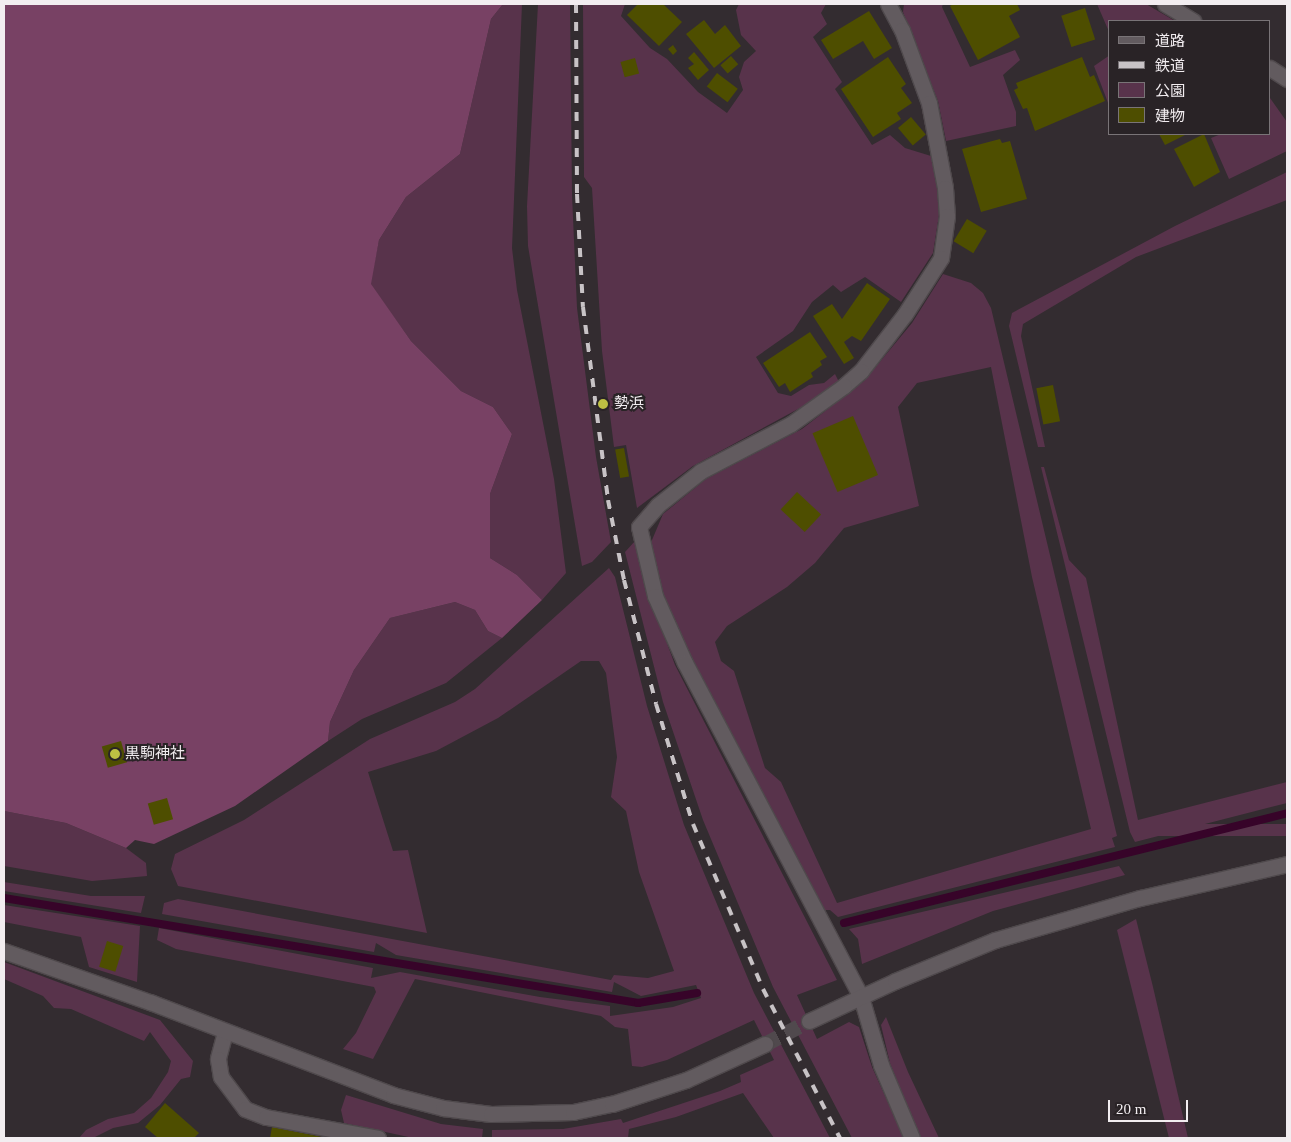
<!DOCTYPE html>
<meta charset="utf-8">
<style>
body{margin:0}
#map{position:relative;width:1291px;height:1142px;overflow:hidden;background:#332c30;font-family:"Times New Roman","Noto Sans JP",serif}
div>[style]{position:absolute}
.green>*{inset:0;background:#58334b;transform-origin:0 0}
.forest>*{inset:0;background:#784164}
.stream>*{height:8px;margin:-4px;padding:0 4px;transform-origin:4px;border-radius:4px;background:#370429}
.building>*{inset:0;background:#4e4e00;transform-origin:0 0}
.tertiary-tunnel>*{height:15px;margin-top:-7.5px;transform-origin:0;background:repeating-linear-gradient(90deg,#50494d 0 15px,transparent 0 23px)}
.roads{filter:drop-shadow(1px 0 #4f494c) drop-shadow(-1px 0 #4f494c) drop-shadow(0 1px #4f494c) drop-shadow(0 -1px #4f494c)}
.minor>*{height:15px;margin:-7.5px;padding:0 7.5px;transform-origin:7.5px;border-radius:7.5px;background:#625b5f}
.tertiary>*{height:15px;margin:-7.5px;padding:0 7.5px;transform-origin:7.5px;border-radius:7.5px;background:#625b5f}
.rail>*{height:4px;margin-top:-2px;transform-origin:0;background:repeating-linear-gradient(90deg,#c8c3c6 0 9px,transparent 0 18px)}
.dots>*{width:14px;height:14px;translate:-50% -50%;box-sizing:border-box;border:2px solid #292326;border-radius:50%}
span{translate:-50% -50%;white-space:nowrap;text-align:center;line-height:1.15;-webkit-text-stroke:4px #292326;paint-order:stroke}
.poi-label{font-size:15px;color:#f2edf0}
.left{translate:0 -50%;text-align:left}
.frame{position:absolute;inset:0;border:5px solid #f2edf0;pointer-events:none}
.legend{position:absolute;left:1108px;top:20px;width:162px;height:115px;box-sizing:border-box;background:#292326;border:1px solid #797477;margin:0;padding:6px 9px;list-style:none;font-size:15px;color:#f2edf0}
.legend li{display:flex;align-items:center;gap:10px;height:25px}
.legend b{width:25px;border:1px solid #797477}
.scale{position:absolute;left:1108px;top:1100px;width:80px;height:22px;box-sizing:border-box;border:2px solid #f2edf0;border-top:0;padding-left:6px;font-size:15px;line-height:18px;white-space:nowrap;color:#f2edf0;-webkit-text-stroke:4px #292326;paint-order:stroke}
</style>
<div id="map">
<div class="green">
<i style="clip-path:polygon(503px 4px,522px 4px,512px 248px,517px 290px,554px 479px,566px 573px,542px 600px,517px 575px,490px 558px,490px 494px,512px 434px,493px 407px,461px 391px,411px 341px,370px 284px,379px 240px,406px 197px,460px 154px,491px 19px)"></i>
<i style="clip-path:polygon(538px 4px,570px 4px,572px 195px,577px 308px,596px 457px,611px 542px,592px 562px,582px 566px,528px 246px,527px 206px)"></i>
<i style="clip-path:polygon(583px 4px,625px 4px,621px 16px,650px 48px,667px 59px,698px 92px,727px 113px,743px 90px,739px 77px,744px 62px,756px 51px,741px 35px,736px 10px,739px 4px,826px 4px,821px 13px,827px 24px,813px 37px,842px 82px,835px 89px,872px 145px,890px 135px,905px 148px,931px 156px,937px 188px,939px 215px,933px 253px,901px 302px,865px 277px,841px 292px,833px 285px,812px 302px,793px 331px,756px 357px,778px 393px,791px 396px,809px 385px,824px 383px,835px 374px,839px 382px,811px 402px,693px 466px,637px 508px,626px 445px,614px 447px,602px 351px,592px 188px,584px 177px)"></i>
<i style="clip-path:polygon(904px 4px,943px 4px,942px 7px,970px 67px,1015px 50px,1020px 60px,1003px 75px,1016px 112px,1016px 126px,946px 141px,938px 101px,903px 12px)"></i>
<i style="clip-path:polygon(1097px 4px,1146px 4px,1175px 21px,1110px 21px,1110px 34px)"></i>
<i style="clip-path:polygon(1110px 55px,1110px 108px,1094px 66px)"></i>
<i style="clip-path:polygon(1270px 98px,1287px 122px,1287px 151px,1229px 179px,1211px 138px,1221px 134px,1270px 134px)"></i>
<i style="clip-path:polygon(1287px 172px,1287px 200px,1136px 257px,1023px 324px,1021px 336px,1045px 447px,1038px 447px,1009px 326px,1012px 313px,1175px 226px)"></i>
<i style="clip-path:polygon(evenodd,943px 274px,971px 283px,983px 293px,991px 308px,1117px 836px,1112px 838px,1115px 847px,838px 917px,830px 910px,821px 910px,689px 658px,662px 594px,652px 558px,652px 540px,663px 514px,706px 479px,802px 429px,864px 381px,912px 323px,943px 274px,991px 367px,1032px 577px,1091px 829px,837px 903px,781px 782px,765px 768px,734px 671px,721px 661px,715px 642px,727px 626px,787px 587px,815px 563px,844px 528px,919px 506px,898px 407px,917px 383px,991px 367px)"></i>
<i style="clip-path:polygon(1041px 467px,1044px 467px,1069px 560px,1086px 578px,1138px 820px,1287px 782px,1287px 803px,1135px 842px,1130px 832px)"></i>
<i style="clip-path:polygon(635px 541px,650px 597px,675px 665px,837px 980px,797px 995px,817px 1039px,849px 1022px,859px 1027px,872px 1067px,904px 1138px,852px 1138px,773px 987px,703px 820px,663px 702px,625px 552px)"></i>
<i style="clip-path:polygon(609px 568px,615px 577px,647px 706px,684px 825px,754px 993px,830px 1138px,774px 1138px,743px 1093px,676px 1117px,629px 1129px,628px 1138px,492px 1138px,492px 1130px,563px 1129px,621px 1119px,623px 1123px,720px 1091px,741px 1082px,740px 1075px,774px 1060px,754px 1020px,667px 1060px,642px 1067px,632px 1066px,628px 1029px,615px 1027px,601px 1016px,415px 979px,373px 1059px,343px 1049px,356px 1033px,376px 992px,374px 987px,176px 949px,157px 940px,159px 928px,373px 968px,371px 978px,400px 972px,540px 997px,610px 1006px,610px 1016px,673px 1007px,701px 998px,696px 985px,641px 996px,614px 982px,612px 992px,396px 955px,376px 943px,374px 952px,162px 914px,164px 903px,178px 899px,611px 980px,614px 975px,648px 978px,674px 971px,639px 872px,626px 811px,611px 797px,617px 757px,606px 673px,599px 661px,581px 661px,498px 718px,436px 751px,368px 772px,393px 851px,408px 850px,427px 933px,178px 886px,171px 869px,175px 854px,244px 820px,370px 739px,455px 702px,475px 689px)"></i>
<i style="clip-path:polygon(455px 602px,475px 610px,488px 631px,502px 638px,446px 683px,362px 719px,328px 741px,330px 722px,354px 670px,390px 618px)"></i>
<i style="clip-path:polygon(4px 811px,66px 823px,126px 848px,146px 863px,147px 876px,92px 881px,4px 866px)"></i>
<i style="left:1287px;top:824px;width:12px;height:151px;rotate:90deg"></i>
<i style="clip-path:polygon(1119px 866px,1125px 875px,993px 911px,862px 964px,858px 939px,849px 929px)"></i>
<i style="clip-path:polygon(4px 882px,91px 896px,145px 896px,141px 913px,4px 891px)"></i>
<i style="clip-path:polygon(4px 905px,140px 926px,137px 982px,89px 967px,81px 937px,4px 922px)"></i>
<i style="clip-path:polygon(1136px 919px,1153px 987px,1188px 1138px,1169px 1138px,1117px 930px)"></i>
<i style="clip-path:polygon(4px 962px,160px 1020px,193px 1061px,190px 1077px,181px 1079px,160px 1105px,138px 1123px,113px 1128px,93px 1138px,79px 1138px,86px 1130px,108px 1119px,134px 1113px,151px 1098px,168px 1072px,171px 1061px,150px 1032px,144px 1041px,71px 1009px,54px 1008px,43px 996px,4px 979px)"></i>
<i style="clip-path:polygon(886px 1017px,908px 1072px,939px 1138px,920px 1138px,890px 1063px,881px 1025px)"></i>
<i style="clip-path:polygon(346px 1095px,441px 1124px,483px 1129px,482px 1138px,413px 1138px,344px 1123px,341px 1110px)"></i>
</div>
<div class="forest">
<i style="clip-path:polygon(4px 4px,503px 4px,491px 19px,460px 154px,406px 197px,379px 240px,371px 284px,411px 341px,461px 391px,493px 407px,512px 434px,490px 494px,490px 558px,517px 575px,542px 600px,502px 638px,488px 631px,475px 610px,455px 602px,390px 618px,354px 670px,330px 722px,328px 741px,235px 806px,154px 844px,135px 840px,126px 848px,66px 823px,4px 811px)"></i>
</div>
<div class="stream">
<i style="left:4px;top:898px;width:643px;rotate:9.4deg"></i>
<i style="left:638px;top:1003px;width:60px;rotate:-9.6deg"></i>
<i style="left:844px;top:923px;width:456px;rotate:-13.9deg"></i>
</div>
<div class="building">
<i style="clip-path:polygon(638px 4px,663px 4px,682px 22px,659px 46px,627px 15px)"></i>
<i style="clip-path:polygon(953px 4px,1017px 4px,1020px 10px,1009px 16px,1020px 37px,978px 60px,950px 6px)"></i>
<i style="left:1085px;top:8px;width:33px;height:25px;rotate:72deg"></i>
<i style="clip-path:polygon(869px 11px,892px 48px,874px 59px,863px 41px,833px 59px,821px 40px)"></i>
<i style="clip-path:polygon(704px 20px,715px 34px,725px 25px,741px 46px,714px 68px,686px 34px)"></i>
<i style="clip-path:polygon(673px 45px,677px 51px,673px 55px,668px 49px)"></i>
<i style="clip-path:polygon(694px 52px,709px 70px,698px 80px,688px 68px,694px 64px,688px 58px)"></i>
<i style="left:731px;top:56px;width:11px;height:14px;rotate:49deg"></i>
<i style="clip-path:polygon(888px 57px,906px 84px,901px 88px,912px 103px,897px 113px,901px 119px,873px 137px,841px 89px)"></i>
<i style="clip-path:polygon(1082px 57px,1090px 77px,1094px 75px,1105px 101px,1035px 131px,1027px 108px,1023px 109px,1014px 90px,1018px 88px,1016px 83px)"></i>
<i style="left:635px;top:58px;width:16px;height:15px;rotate:75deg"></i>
<i style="left:717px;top:73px;width:26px;height:17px;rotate:37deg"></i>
<i style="left:911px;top:117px;width:23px;height:17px;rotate:50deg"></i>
<i style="clip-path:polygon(1159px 134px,1187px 134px,1165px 145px)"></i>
<i style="clip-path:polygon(1204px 134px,1220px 172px,1194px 187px,1174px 149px)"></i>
<i style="clip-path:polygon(1000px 139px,1002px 143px,1010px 141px,1027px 199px,981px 212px,962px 149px)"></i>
<i style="left:967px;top:219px;width:23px;height:26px;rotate:31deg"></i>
<i style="clip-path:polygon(867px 283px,890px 299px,861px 341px,852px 336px,844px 342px,854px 358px,844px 364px,813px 316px,832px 304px,842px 319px)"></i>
<i style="clip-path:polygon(810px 332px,827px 357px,820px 361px,822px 365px,811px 373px,813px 377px,790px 392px,785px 383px,779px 387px,763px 363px)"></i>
<i style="left:1053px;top:385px;width:37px;height:17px;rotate:79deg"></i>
<i style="left:853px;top:416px;width:64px;height:44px;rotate:67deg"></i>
<i style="left:624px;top:448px;width:29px;height:9px;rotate:80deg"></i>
<i style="left:797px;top:492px;width:33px;height:24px;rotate:43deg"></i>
<i style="left:121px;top:741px;width:22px;height:20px;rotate:74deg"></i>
<i style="left:167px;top:798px;width:22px;height:20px;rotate:74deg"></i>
<i style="left:107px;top:941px;width:17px;height:27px;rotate:17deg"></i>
<i style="clip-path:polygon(165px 1103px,199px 1133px,194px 1138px,158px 1138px,145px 1127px)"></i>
<i style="clip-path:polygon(272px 1127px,322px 1137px,322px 1138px,270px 1138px)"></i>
</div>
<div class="tertiary-tunnel">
<i style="left:765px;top:1044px;width:50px;rotate:-27.6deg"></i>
</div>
<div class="roads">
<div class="minor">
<i style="left:888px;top:4px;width:30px;rotate:62deg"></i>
<i style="left:902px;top:30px;width:78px;rotate:69.7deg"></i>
<i style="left:929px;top:103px;width:86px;rotate:79.3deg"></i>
<i style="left:945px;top:188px;width:28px;rotate:86deg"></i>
<i style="left:947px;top:216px;width:42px;rotate:98.1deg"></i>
<i style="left:941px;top:258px;width:67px;rotate:122.7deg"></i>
<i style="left:905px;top:314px;width:72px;rotate:127.7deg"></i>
<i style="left:861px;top:371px;width:23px;rotate:139deg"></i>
<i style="left:844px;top:386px;width:65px;rotate:144.4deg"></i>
<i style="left:791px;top:424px;width:102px;rotate:152.4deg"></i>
<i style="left:701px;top:471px;width:55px;rotate:141.7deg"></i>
<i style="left:658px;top:505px;width:29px;rotate:131deg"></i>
<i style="left:639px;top:527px;width:71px;rotate:76.9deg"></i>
<i style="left:655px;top:596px;width:73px;rotate:65.9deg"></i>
<i style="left:685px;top:663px;width:378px;rotate:62.2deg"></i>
<i style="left:861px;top:997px;width:71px;rotate:73.6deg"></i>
<i style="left:881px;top:1065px;width:79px;rotate:67deg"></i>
<i style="left:1165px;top:4px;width:33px;rotate:31deg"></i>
<i style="left:1270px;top:68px;width:20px;rotate:33deg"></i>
<i style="left:4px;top:951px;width:155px;rotate:19.3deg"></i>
<i style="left:225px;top:1032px;width:28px;rotate:105deg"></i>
<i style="left:218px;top:1059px;width:18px;rotate:81deg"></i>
<i style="left:221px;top:1077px;width:40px;rotate:53deg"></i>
<i style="left:245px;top:1109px;width:22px;rotate:21deg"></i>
<i style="left:266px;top:1117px;width:114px;rotate:10.6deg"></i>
</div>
<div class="tertiary">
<i style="left:150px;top:1002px;width:260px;rotate:20.9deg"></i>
<i style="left:393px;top:1095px;width:52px;rotate:14.6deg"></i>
<i style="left:443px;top:1108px;width:48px;rotate:7.1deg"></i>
<i style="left:491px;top:1114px;width:82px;rotate:-1.4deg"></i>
<i style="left:573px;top:1112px;width:40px;rotate:-12deg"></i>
<i style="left:612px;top:1104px;width:78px;rotate:-18deg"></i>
<i style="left:686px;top:1080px;width:87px;rotate:-24.5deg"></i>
<i style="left:809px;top:1021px;width:95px;rotate:-24.9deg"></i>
<i style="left:895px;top:981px;width:108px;rotate:-22.3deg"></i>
<i style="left:995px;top:940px;width:151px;rotate:-16.2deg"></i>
<i style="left:1140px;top:898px;width:151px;rotate:-13deg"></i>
</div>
</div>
<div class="rail">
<i style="left:576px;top:4px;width:190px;rotate:89.7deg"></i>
<i style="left:577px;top:194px;width:113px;rotate:87deg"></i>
<i style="left:583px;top:307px;width:195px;rotate:82.6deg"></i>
<i style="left:608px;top:500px;width:82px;rotate:78.7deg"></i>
<i style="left:624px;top:580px;width:128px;rotate:75.5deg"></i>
<i style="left:656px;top:704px;width:126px;rotate:72.9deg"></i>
<i style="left:693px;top:824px;width:179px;rotate:67deg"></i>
<i style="left:763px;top:989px;width:168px;rotate:62.7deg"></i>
</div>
<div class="dots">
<i style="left:603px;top:404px;background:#bdbf43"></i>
<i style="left:115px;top:754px;background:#bdbf43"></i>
</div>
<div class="poi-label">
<span class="left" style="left:614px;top:404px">勢浜</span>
<span class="left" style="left:125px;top:754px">黒駒神社</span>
</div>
<div class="frame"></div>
<ul class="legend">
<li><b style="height:6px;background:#625b5f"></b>道路</li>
<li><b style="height:6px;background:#c8c3c6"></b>鉄道</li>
<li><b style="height:14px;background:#58334b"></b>公園</li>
<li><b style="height:14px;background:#4e4e00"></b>建物</li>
</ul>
<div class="scale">20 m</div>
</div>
